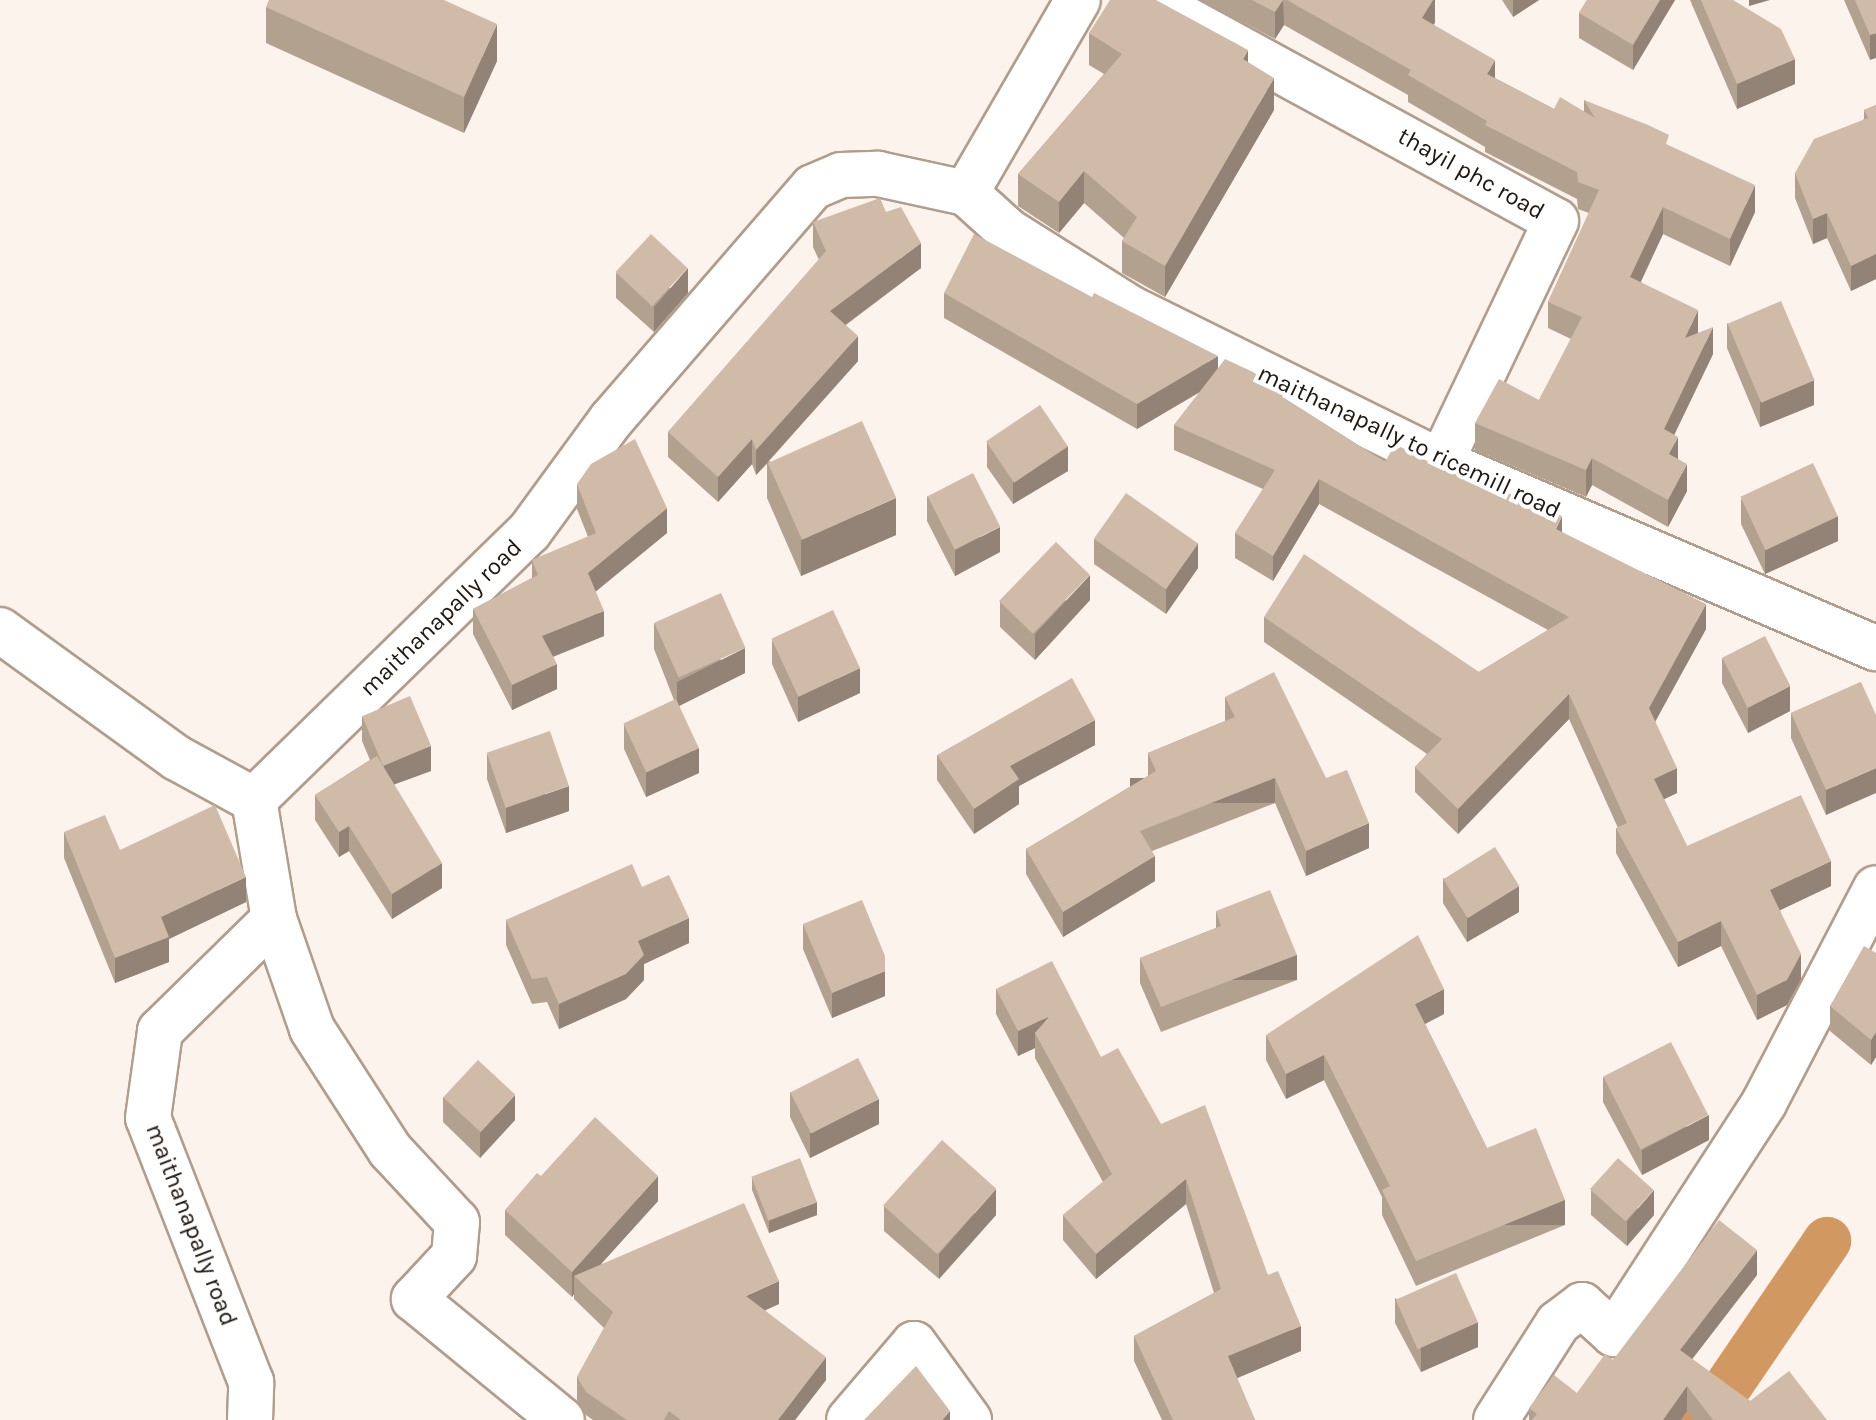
<!DOCTYPE html>
<style>
body{margin:0}
#map{position:relative;width:1876px;height:1420px;overflow:hidden;background:#fcf3ec;font-family:Karla,sans-serif}
div>[style]{position:absolute}
.canal>*{height:48px;margin:-24px;padding:0 24px;transform-origin:24px;border-radius:24px;background:#d29861}
.roads{filter:drop-shadow(2px 0 #b19d8b) drop-shadow(-2px 0 #b19d8b) drop-shadow(0 2px #b19d8b) drop-shadow(0 -2px #b19d8b)}
.minor>*{height:44px;margin:-22px;padding:0 22px;transform-origin:22px;border-radius:22px;background:#fff}
.wall>*{inset:0;background:#b3a190}
.shaded-wall>*{inset:0;background:#928376;transform-origin:0 0}
.building>*{inset:0;background:#d0bba8;transform-origin:0 0}
span{translate:-50% -50%;white-space:nowrap;text-align:center;line-height:1.15;-webkit-text-stroke:8px #fff;paint-order:stroke}
.street-label{font-size:24px;color:#1e160f}
</style>
<div id="map">
<div class="canal">
<i style="left:1705px;top:1420px;width:217px;rotate:-55.7deg"></i>
</div>
<div class="roads">
<div class="minor">
<i style="left:1151px;top:0;width:461px;rotate:28.6deg"></i>
<i style="left:1556px;top:221px;width:267px;rotate:115.5deg"></i>
<i style="left:966px;top:193px;width:57px;rotate:42.1deg"></i>
<i style="left:1008px;top:231px;width:146px;rotate:32.2deg"></i>
<i style="left:1132px;top:309px;width:345px;rotate:26.3deg"></i>
<i style="left:1441px;top:462px;width:473px;rotate:23.2deg"></i>
<i style="left:0;top:630px;width:218px;rotate:35.9deg"></i>
<i style="left:177px;top:758px;width:88px;rotate:28.6deg"></i>
<i style="left:274px;top:919px;width:116px;rotate:70.9deg"></i>
<i style="left:312px;top:1029px;width:144px;rotate:57.2deg"></i>
<i style="left:390px;top:1150px;width:98px;rotate:47.1deg"></i>
<i style="left:457px;top:1222px;width:34px;rotate:95deg"></i>
<i style="left:454px;top:1256px;width:59px;rotate:132.9deg"></i>
<i style="left:414px;top:1299px;width:191px;rotate:39.3deg"></i>
<i style="left:250px;top:1420px;width:38px;rotate:-88deg"></i>
<i style="left:251px;top:1382px;width:283px;rotate:-111.3deg"></i>
<i style="left:148px;top:1118px;width:88px;rotate:-82.1deg"></i>
<i style="left:160px;top:1031px;width:160px;rotate:-44.5deg"></i>
<i style="left:274px;top:919px;width:121px;rotate:-99.5deg"></i>
<i style="left:254px;top:800px;width:384px;rotate:-44.3deg"></i>
<i style="left:529px;top:532px;width:139px;rotate:-53.8deg"></i>
<i style="left:611px;top:420px;width:308px;rotate:-49.1deg"></i>
<i style="left:813px;top:187px;width:30px;rotate:-23deg"></i>
<i style="left:841px;top:175px;width:37px;rotate:-2deg"></i>
<i style="left:878px;top:174px;width:90px;rotate:12.2deg"></i>
<i style="left:966px;top:193px;width:223px;rotate:-59.9deg"></i>
<i style="left:849px;top:1420px;width:100px;rotate:-49.5deg"></i>
<i style="left:914px;top:1344px;width:94px;rotate:54.1deg"></i>
<i style="left:1496px;top:1420px;width:115px;rotate:-57.4deg"></i>
<i style="left:1558px;top:1323px;width:30px;rotate:-37deg"></i>
<i style="left:1582px;top:1305px;width:43px;rotate:42.2deg"></i>
<i style="left:1614px;top:1334px;width:275px;rotate:-57deg"></i>
<i style="left:1764px;top:1103px;width:242px;rotate:-62.5deg"></i>
</div>
</div>
<div class="wall">
<i style="clip-path:polygon(1200px 0,1435px 0,1435px 22px,1434px 25px,1495px 78px,1554px 109px,1584px 111px,1584px 100px,1669px 146px,1755px 212px,1730px 266px,1663px 234px,1641px 282px,1698px 333px,1713px 354px,1674px 435px,1678px 459px,1687px 491px,1668px 527px,1592px 485px,1586px 497px,1475px 450px,1475px 423px,1539px 400px,1571px 339px,1548px 328px,1548px 302px,1589px 213px,1578px 209px,1577px 199px,1485px 152px,1485px 147px,1408px 102px,1408px 95px,1284px 25px,1275px 39px)"></i>
<i style="clip-path:polygon(1502px 0,1539px 0,1513px 17px)"></i>
<i style="clip-path:polygon(1587px 0,1675px 0,1633px 70px,1579px 38px,1579px 13px)"></i>
<i style="clip-path:polygon(1690px 0,1733px 0,1795px 84px,1737px 109px)"></i>
<i style="clip-path:polygon(1844px 0,1876px 0,1870px 60px)"></i>
<i style="clip-path:polygon(266px 7px,497px 61px,464px 133px,266px 43px)"></i>
<i style="clip-path:polygon(1089px 33px,1274px 110px,1165px 297px,1122px 273px,1122px 241px,1124px 238px,1084px 203px,1059px 233px,1018px 206px,1018px 174px,1104px 74px,1089px 65px)"></i>
<i style="clip-path:polygon(1876px 105px,1876px 279px,1851px 291px,1827px 238px,1813px 244px,1795px 198px,1795px 173px,1864px 119px,1864px 110px)"></i>
<i style="clip-path:polygon(813px 222px,921px 268px,846px 325px,858px 361px,769px 461px,896px 535px,801px 576px,767px 498px,767px 464px,756px 475px,752px 464px,718px 502px,668px 457px,668px 432px,819px 260px,813px 247px)"></i>
<i style="clip-path:polygon(616px 273px,688px 293px,654px 332px,616px 298px)"></i>
<i style="clip-path:polygon(944px 293px,1092px 297px,1218px 368px,1284px 398px,1385px 462px,1562px 533px,1706px 629px,1655px 721px,1677px 793px,1664px 799px,1687px 846px,1831px 886px,1780px 910px,1801px 979px,1787px 1005px,1757px 1020px,1721px 946px,1678px 967px,1616px 853px,1616px 828px,1618px 828px,1569px 719px,1458px 834px,1415px 792px,1415px 767px,1427px 754px,1264px 642px,1264px 617px,1479px 672px,1548px 630px,1319px 504px,1273px 581px,1235px 558px,1235px 533px,1263px 489px,1174px 450px,1174px 425px,1200px 392px,1137px 429px,944px 318px)"></i>
<i style="clip-path:polygon(1727px 323px,1814px 405px,1760px 427px,1727px 348px)"></i>
<i style="clip-path:polygon(987px 442px,1068px 471px,1013px 504px,987px 467px)"></i>
<i style="clip-path:polygon(577px 484px,667px 533px,595px 591px,604px 636px,553px 657px,557px 689px,512px 710px,473px 634px,473px 609px,532px 578px,532px 560px,588px 537px,577px 509px)"></i>
<i style="clip-path:polygon(927px 496px,1000px 552px,955px 576px,927px 521px)"></i>
<i style="clip-path:polygon(1741px 499px,1838px 541px,1765px 574px,1741px 524px)"></i>
<i style="clip-path:polygon(1094px 539px,1198px 568px,1166px 614px,1094px 564px)"></i>
<i style="clip-path:polygon(1090px 600px,1035px 660px,1000px 627px,1000px 602px)"></i>
<i style="clip-path:polygon(654px 623px,745px 673px,679px 706px,699px 773px,646px 797px,624px 749px,624px 724px,674px 700px,654px 649px)"></i>
<i style="clip-path:polygon(772px 639px,860px 693px,798px 722px,772px 664px)"></i>
<i style="clip-path:polygon(1722px 658px,1790px 711px,1748px 733px,1722px 683px)"></i>
<i style="clip-path:polygon(1861px 682px,1826px 815px,1791px 738px,1791px 713px)"></i>
<i style="clip-path:polygon(1225px 697px,1326px 778px,1369px 848px,1306px 876px,1275px 803px,1152px 851px,1155px 881px,1063px 937px,1026px 874px,1026px 849px,1148px 776px,1148px 753px,1225px 721px)"></i>
<i style="clip-path:polygon(362px 716px,431px 771px,394px 784px,442px 888px,392px 919px,349px 851px,339px 857px,315px 820px,315px 795px,370px 760px,362px 741px)"></i>
<i style="clip-path:polygon(1095px 745px,1019px 786px,1019px 804px,974px 834px,937px 780px,937px 755px)"></i>
<i style="clip-path:polygon(487px 754px,569px 811px,506px 833px,487px 779px)"></i>
<i style="clip-path:polygon(64px 832px,120px 850px,246px 902px,169px 939px,169px 962px,115px 983px,64px 858px)"></i>
<i style="clip-path:polygon(1443px 878px,1519px 912px,1467px 942px,1443px 903px)"></i>
<i style="clip-path:polygon(642px 887px,689px 943px,644px 964px,644px 980px,626px 999px,559px 1029px,547px 1002px,532px 1004px,506px 945px,506px 920px)"></i>
<i style="clip-path:polygon(1216px 911px,1297px 980px,1161px 1032px,1140px 983px,1140px 958px,1216px 928px)"></i>
<i style="clip-path:polygon(803px 924px,885px 996px,832px 1018px,803px 949px)"></i>
<i style="clip-path:polygon(1876px 953px,1876px 1057px,1871px 1065px,1830px 1031px,1830px 1006px)"></i>
<i style="clip-path:polygon(996px 989px,1101px 1057px,1161px 1124px,1268px 1275px,1301px 1351px,1237px 1378px,1255px 1420px,1162px 1420px,1134px 1361px,1134px 1336px,1214px 1293px,1186px 1204px,1096px 1279px,1063px 1240px,1063px 1215px,1103px 1182px,1035px 1058px,1035px 1048px,1018px 1056px,996px 1014px)"></i>
<i style="clip-path:polygon(1444px 1014px,1425px 1024px,1487px 1148px,1565px 1225px,1416px 1286px,1382px 1215px,1382px 1197px,1324px 1080px,1286px 1099px,1266px 1060px,1266px 1035px)"></i>
<i style="clip-path:polygon(1603px 1077px,1709px 1140px,1642px 1175px,1603px 1102px)"></i>
<i style="clip-path:polygon(790px 1092px,879px 1124px,810px 1158px,790px 1117px)"></i>
<i style="clip-path:polygon(443px 1097px,515px 1120px,480px 1158px,443px 1122px)"></i>
<i style="clip-path:polygon(541px 1176px,658px 1201px,601px 1264px,779px 1304px,765px 1310px,826px 1380px,795px 1420px,593px 1420px,586px 1415px,577px 1400px,577px 1377px,604px 1328px,574px 1299px,574px 1294px,572px 1297px,505px 1235px,505px 1210px)"></i>
<i style="clip-path:polygon(752px 1177px,817px 1215px,769px 1233px,752px 1190px)"></i>
<i style="clip-path:polygon(1591px 1190px,1654px 1215px,1627px 1246px,1591px 1215px)"></i>
<i style="clip-path:polygon(884px 1206px,996px 1215px,939px 1279px,884px 1231px)"></i>
<i style="clip-path:polygon(1757px 1275px,1692px 1359px,1750px 1401px,1827px 1420px,1694px 1420px,1687px 1411px,1681px 1420px,1529px 1420px,1529px 1408px,1577px 1393px,1613px 1360px)"></i>
<i style="clip-path:polygon(1395px 1298px,1478px 1347px,1421px 1372px,1395px 1323px)"></i>
</div>
<div class="shaded-wall">
<i style="clip-path:polygon(1283px 0,1284px 25px,1275px 39px,1275px 12px)"></i>
<i style="clip-path:polygon(1433px 0,1435px 0,1435px 22px,1422px 45px,1422px 18px)"></i>
<i style="clip-path:polygon(1513px 0,1539px 0,1513px 17px)"></i>
<i style="clip-path:polygon(1660px 0,1675px 0,1633px 70px,1633px 45px)"></i>
<i style="clip-path:polygon(1749px 0,1770px 0,1749px 6px)"></i>
<i style="clip-path:polygon(497px 24px,497px 61px,464px 133px,464px 97px)"></i>
<i style="clip-path:polygon(1876px 33px,1876px 58px,1870px 60px,1870px 35px)"></i>
<i style="clip-path:polygon(1248px 50px,1248px 82px,1243px 59px)"></i>
<i style="clip-path:polygon(1795px 59px,1795px 84px,1737px 109px,1737px 84px)"></i>
<i style="clip-path:polygon(1495px 60px,1495px 87px,1487px 74px)"></i>
<i style="clip-path:polygon(1274px 78px,1274px 110px,1165px 297px,1165px 266px)"></i>
<i style="clip-path:polygon(1084px 171px,1084px 203px,1059px 233px,1059px 202px)"></i>
<i style="clip-path:polygon(1755px 185px,1755px 212px,1730px 266px,1730px 239px)"></i>
<i style="clip-path:polygon(1663px 207px,1663px 234px,1630px 304px,1630px 277px)"></i>
<i style="clip-path:polygon(1827px 213px,1827px 238px,1813px 244px,1813px 219px)"></i>
<i style="clip-path:polygon(921px 243px,921px 268px,830px 336px,830px 311px)"></i>
<i style="clip-path:polygon(1876px 254px,1876px 279px,1851px 291px,1851px 266px)"></i>
<i style="clip-path:polygon(688px 268px,688px 293px,654px 332px,654px 307px)"></i>
<i style="clip-path:polygon(1698px 310px,1698px 336px,1685px 338px)"></i>
<i style="clip-path:polygon(1713px 327px,1713px 354px,1664px 456px,1664px 429px)"></i>
<i style="clip-path:polygon(858px 336px,858px 361px,756px 475px,756px 450px)"></i>
<i style="clip-path:polygon(1218px 356px,1218px 381px,1137px 429px,1137px 404px)"></i>
<i style="clip-path:polygon(1814px 380px,1814px 405px,1760px 427px,1760px 402px)"></i>
<i style="clip-path:polygon(1678px 437px,1678px 464px,1669px 454px)"></i>
<i style="clip-path:polygon(752px 439px,752px 464px,718px 502px,718px 477px)"></i>
<i style="clip-path:polygon(1068px 446px,1068px 471px,1013px 504px,1013px 478px)"></i>
<i style="clip-path:polygon(1592px 458px,1592px 485px,1586px 497px,1586px 470px)"></i>
<i style="clip-path:polygon(1687px 464px,1687px 491px,1668px 527px,1668px 500px)"></i>
<i style="clip-path:polygon(1319px 479px,1319px 504px,1273px 581px,1273px 556px)"></i>
<i style="clip-path:polygon(896px 498px,896px 535px,801px 576px,801px 540px)"></i>
<i style="clip-path:polygon(667px 508px,667px 533px,588px 598px,588px 573px)"></i>
<i style="clip-path:polygon(1562px 516px,1562px 541px,1556px 529px)"></i>
<i style="clip-path:polygon(1838px 516px,1838px 541px,1765px 574px,1765px 548px)"></i>
<i style="clip-path:polygon(1000px 527px,1000px 552px,955px 576px,955px 550px)"></i>
<i style="clip-path:polygon(1198px 543px,1198px 568px,1166px 614px,1166px 589px)"></i>
<i style="clip-path:polygon(1090px 575px,1090px 600px,1035px 660px,1035px 634px)"></i>
<i style="clip-path:polygon(1706px 604px,1706px 629px,1649px 733px,1649px 708px)"></i>
<i style="clip-path:polygon(604px 611px,604px 636px,542px 661px,542px 636px)"></i>
<i style="clip-path:polygon(745px 648px,745px 673px,677px 707px,677px 682px)"></i>
<i style="clip-path:polygon(557px 664px,557px 689px,512px 710px,512px 685px)"></i>
<i style="clip-path:polygon(860px 668px,860px 693px,798px 722px,798px 697px)"></i>
<i style="clip-path:polygon(1790px 686px,1790px 711px,1748px 733px,1748px 708px)"></i>
<i style="clip-path:polygon(1569px 694px,1569px 719px,1458px 834px,1458px 809px)"></i>
<i style="clip-path:polygon(1095px 720px,1095px 745px,1019px 786px,1019px 804px,974px 834px,974px 809px,1010px 766px)"></i>
<i style="clip-path:polygon(431px 746px,431px 771px,382px 789px,382px 764px)"></i>
<i style="clip-path:polygon(699px 748px,699px 773px,646px 797px,646px 772px)"></i>
<i style="clip-path:polygon(1677px 768px,1677px 793px,1654px 804px,1654px 779px)"></i>
<i style="clip-path:polygon(1876px 768px,1876px 793px,1826px 815px,1826px 790px)"></i>
<i style="left:1275px;top:778px;width:25px;height:145px;rotate:90deg"></i>
<i style="clip-path:polygon(569px 786px,569px 811px,506px 833px,506px 808px)"></i>
<i style="clip-path:polygon(1369px 823px,1369px 848px,1306px 876px,1306px 851px)"></i>
<i style="clip-path:polygon(349px 826px,349px 851px,339px 857px,339px 832px)"></i>
<i style="clip-path:polygon(1155px 856px,1155px 881px,1063px 937px,1063px 912px)"></i>
<i style="clip-path:polygon(1831px 861px,1831px 886px,1770px 915px,1770px 890px)"></i>
<i style="clip-path:polygon(442px 863px,442px 888px,392px 919px,392px 894px)"></i>
<i style="clip-path:polygon(246px 877px,246px 902px,169px 939px,169px 962px,115px 983px,115px 958px,161px 917px)"></i>
<i style="clip-path:polygon(1519px 886px,1519px 912px,1467px 942px,1467px 917px)"></i>
<i style="clip-path:polygon(689px 918px,689px 943px,644px 964px,644px 980px,626px 999px,559px 1029px,559px 1004px,638px 941px)"></i>
<i style="clip-path:polygon(1721px 921px,1721px 946px,1678px 967px,1678px 942px)"></i>
<i style="clip-path:polygon(1801px 954px,1801px 979px,1787px 1005px,1757px 1020px,1757px 995px)"></i>
<i style="left:1297px;top:955px;width:25px;height:146px;rotate:90deg"></i>
<i style="clip-path:polygon(885px 971px,885px 996px,832px 1018px,832px 993px)"></i>
<i style="clip-path:polygon(1444px 989px,1444px 1014px,1415px 1029px,1415px 1004px)"></i>
<i style="clip-path:polygon(1050px 1016px,1035px 1033px,1035px 1048px,1018px 1056px,1018px 1031px)"></i>
<i style="clip-path:polygon(1876px 1032px,1876px 1057px,1871px 1065px,1871px 1040px)"></i>
<i style="clip-path:polygon(1324px 1055px,1324px 1080px,1286px 1099px,1286px 1074px)"></i>
<i style="clip-path:polygon(515px 1095px,515px 1120px,480px 1158px,480px 1133px)"></i>
<i style="clip-path:polygon(879px 1099px,879px 1124px,810px 1158px,810px 1133px)"></i>
<i style="clip-path:polygon(1709px 1115px,1709px 1140px,1642px 1175px,1642px 1150px)"></i>
<i style="clip-path:polygon(658px 1176px,658px 1201px,583px 1284px,574px 1276px,574px 1294px,572px 1297px,572px 1272px)"></i>
<i style="clip-path:polygon(1186px 1179px,1186px 1204px,1096px 1279px,1096px 1254px)"></i>
<i style="clip-path:polygon(996px 1189px,996px 1215px,939px 1279px,939px 1254px)"></i>
<i style="clip-path:polygon(1654px 1190px,1654px 1215px,1627px 1246px,1627px 1221px)"></i>
<i style="left:1565px;top:1200px;width:25px;height:161px;rotate:90deg"></i>
<i style="clip-path:polygon(817px 1202px,817px 1215px,769px 1233px,769px 1221px)"></i>
<i style="clip-path:polygon(1757px 1250px,1757px 1275px,1680px 1375px,1680px 1350px)"></i>
<i style="clip-path:polygon(779px 1281px,779px 1304px,746px 1319px,746px 1296px)"></i>
<i style="clip-path:polygon(1478px 1322px,1478px 1347px,1421px 1372px,1421px 1347px)"></i>
<i style="clip-path:polygon(1301px 1326px,1301px 1351px,1228px 1382px,1228px 1356px)"></i>
<i style="clip-path:polygon(826px 1357px,826px 1380px,795px 1420px,778px 1420px)"></i>
<i style="clip-path:polygon(1687px 1386px,1687px 1411px,1681px 1420px,1663px 1420px)"></i>
<i style="clip-path:polygon(950px 1411px,950px 1420px,942px 1420px)"></i>
</div>
<div class="building">
<i style="clip-path:polygon(269px 0,444px 0,497px 24px,464px 97px,266px 7px)"></i>
<i style="clip-path:polygon(1110px 0,1156px 0,1248px 50px,1243px 59px,1274px 78px,1165px 266px,1122px 241px,1137px 217px,1084px 171px,1059px 202px,1018px 174px,1122px 54px,1089px 33px)"></i>
<i style="clip-path:polygon(1252px 0,1283px 0,1275px 12px)"></i>
<i style="clip-path:polygon(1287px 0,1433px 0,1422px 18px,1495px 60px,1487px 74px,1554px 109px,1560px 97px,1595px 118px,1584px 100px,1648px 125px,1669px 135px,1666px 144px,1755px 185px,1730px 239px,1663px 207px,1630px 277px,1698px 310px,1685px 338px,1713px 327px,1664px 429px,1678px 437px,1669px 454px,1687px 464px,1668px 500px,1592px 458px,1586px 470px,1475px 423px,1499px 379px,1539px 400px,1582px 317px,1548px 302px,1599px 190px,1578px 182px,1577px 172px,1485px 125px,1487px 121px,1408px 75px,1411px 70px)"></i>
<i style="clip-path:polygon(1587px 0,1660px 0,1633px 45px,1579px 13px)"></i>
<i style="clip-path:polygon(1701px 0,1733px 0,1781px 29px,1795px 59px,1737px 84px)"></i>
<i style="clip-path:polygon(1855px 0,1876px 0,1876px 33px,1870px 35px)"></i>
<i style="clip-path:polygon(1876px 105px,1876px 254px,1851px 266px,1827px 213px,1813px 219px,1795px 173px,1814px 139px,1868px 118px,1864px 110px)"></i>
<i style="clip-path:polygon(880px 198px,886px 212px,901px 207px,921px 243px,830px 311px,858px 336px,756px 450px,752px 439px,718px 477px,668px 432px,826px 251px,813px 222px)"></i>
<i style="left:651px;top:234px;width:50px;height:52px;rotate:43deg"></i>
<i style="clip-path:polygon(974px 234px,1092px 297px,1094px 293px,1218px 356px,1137px 404px,944px 293px)"></i>
<i style="left:1781px;top:301px;width:86px;height:58px;rotate:67deg"></i>
<i style="clip-path:polygon(1225px 359px,1253px 372px,1284px 393px,1282px 397px,1385px 462px,1395px 444px,1450px 473px,1452px 469px,1562px 516px,1556px 529px,1706px 604px,1649px 708px,1677px 768px,1654px 779px,1687px 846px,1801px 795px,1831px 861px,1770px 890px,1801px 954px,1787px 980px,1757px 995px,1721px 921px,1678px 942px,1616px 828px,1627px 823px,1569px 694px,1458px 809px,1415px 767px,1442px 739px,1264px 617px,1304px 554px,1479px 672px,1569px 617px,1319px 479px,1273px 556px,1235px 533px,1275px 470px,1174px 425px)"></i>
<i style="left:1040px;top:405px;width:50px;height:65px;rotate:56deg"></i>
<i style="left:862px;top:421px;width:84px;height:103px;rotate:66deg"></i>
<i style="clip-path:polygon(635px 439px,667px 508px,588px 573px,604px 611px,542px 636px,557px 664px,512px 685px,473px 609px,538px 575px,532px 560px,596px 533px,577px 484px,591px 464px)"></i>
<i style="left:1813px;top:463px;width:59px;height:80px;rotate:65deg"></i>
<i style="left:973px;top:473px;width:60px;height:51px;rotate:63deg"></i>
<i style="left:1126px;top:493px;width:88px;height:56px;rotate:35deg"></i>
<i style="left:1056px;top:542px;width:47px;height:82px;rotate:44deg"></i>
<i style="left:721px;top:593px;width:60px;height:73px;rotate:66deg"></i>
<i style="left:833px;top:610px;width:64px;height:68px;rotate:65deg"></i>
<i style="left:1765px;top:636px;width:56px;height:48px;rotate:63deg"></i>
<i style="clip-path:polygon(1274px 672px,1326px 778px,1347px 770px,1369px 823px,1306px 851px,1275px 778px,1140px 831px,1155px 856px,1063px 912px,1026px 849px,1156px 771px,1148px 753px,1235px 717px,1225px 697px)"></i>
<i style="clip-path:polygon(1072px 678px,1095px 720px,1010px 766px,1019px 779px,974px 809px,937px 755px)"></i>
<i style="clip-path:polygon(1861px 682px,1876px 715px,1876px 768px,1826px 790px,1791px 713px)"></i>
<i style="left:410px;top:696px;width:54px;height:52px;rotate:67deg"></i>
<i style="left:676px;top:699px;width:54px;height:58px;rotate:65deg"></i>
<i style="left:550px;top:731px;width:58px;height:67px;rotate:71deg"></i>
<i style="clip-path:polygon(377px 756px,442px 863px,392px 894px,349px 826px,339px 832px,315px 795px)"></i>
<i style="clip-path:polygon(215px 805px,246px 877px,161px 917px,169px 937px,115px 958px,64px 832px,105px 815px,120px 850px)"></i>
<i style="left:1495px;top:847px;width:46px;height:61px;rotate:58deg"></i>
<i style="clip-path:polygon(632px 864px,642px 887px,669px 875px,689px 918px,638px 941px,644px 955px,626px 974px,559px 1004px,547px 977px,532px 979px,506px 920px)"></i>
<i style="clip-path:polygon(1270px 890px,1297px 955px,1161px 1007px,1140px 958px,1221px 926px,1216px 911px)"></i>
<i style="clip-path:polygon(862px 900px,885px 956px,885px 971px,832px 993px,803px 924px)"></i>
<i style="clip-path:polygon(1418px 935px,1444px 989px,1415px 1004px,1487px 1148px,1536px 1128px,1565px 1200px,1416px 1261px,1382px 1190px,1390px 1186px,1324px 1055px,1286px 1074px,1266px 1035px)"></i>
<i style="clip-path:polygon(1864px 946px,1876px 953px,1876px 1032px,1871px 1040px,1830px 1006px)"></i>
<i style="clip-path:polygon(1052px 961px,1101px 1057px,1118px 1048px,1161px 1124px,1205px 1105px,1268px 1275px,1278px 1271px,1301px 1326px,1228px 1356px,1255px 1420px,1173px 1420px,1134px 1336px,1221px 1289px,1186px 1179px,1096px 1254px,1063px 1215px,1112px 1174px,1035px 1033px,1050px 1016px,1018px 1031px,996px 989px)"></i>
<i style="left:1671px;top:1042px;width:82px;height:76px;rotate:63deg"></i>
<i style="left:858px;top:1058px;width:46px;height:76px;rotate:63deg"></i>
<i style="left:478px;top:1060px;width:51px;height:51px;rotate:43deg"></i>
<i style="clip-path:polygon(595px 1117px,658px 1176px,572px 1272px,505px 1210px,537px 1173px,541px 1176px)"></i>
<i style="left:942px;top:1140px;width:73px;height:88px;rotate:42deg"></i>
<i style="left:800px;top:1158px;width:47px;height:52px;rotate:69deg"></i>
<i style="left:1618px;top:1158px;width:48px;height:42px;rotate:42deg"></i>
<i style="clip-path:polygon(744px 1203px,779px 1281px,746px 1296px,826px 1357px,778px 1420px,681px 1420px,669px 1411px,664px 1420px,627px 1420px,586px 1392px,577px 1377px,613px 1312px,574px 1276px)"></i>
<i style="clip-path:polygon(1719px 1220px,1757px 1250px,1680px 1350px,1750px 1401px,1789px 1371px,1827px 1420px,1713px 1420px,1687px 1386px,1663px 1420px,1532px 1420px,1537px 1414px,1529px 1408px,1554px 1375px,1577px 1393px,1605px 1354px,1613px 1360px)"></i>
<i style="left:1456px;top:1273px;width:54px;height:66px;rotate:66deg"></i>
<i style="clip-path:polygon(916px 1366px,950px 1411px,942px 1420px,864px 1420px)"></i>
</div>
<div class="street-label">
<span style="left:1471px;top:174px;rotate:29deg">thayil phc road</span>
<span style="left:1409px;top:442px;rotate:25deg">maithanapally to ricemill road</span>
<span style="left:441px;top:618px;rotate:-44deg">maithanapally road</span>
<span style="left:191px;top:1225px;rotate:69deg">maithanapally road</span>
</div>
</div>
